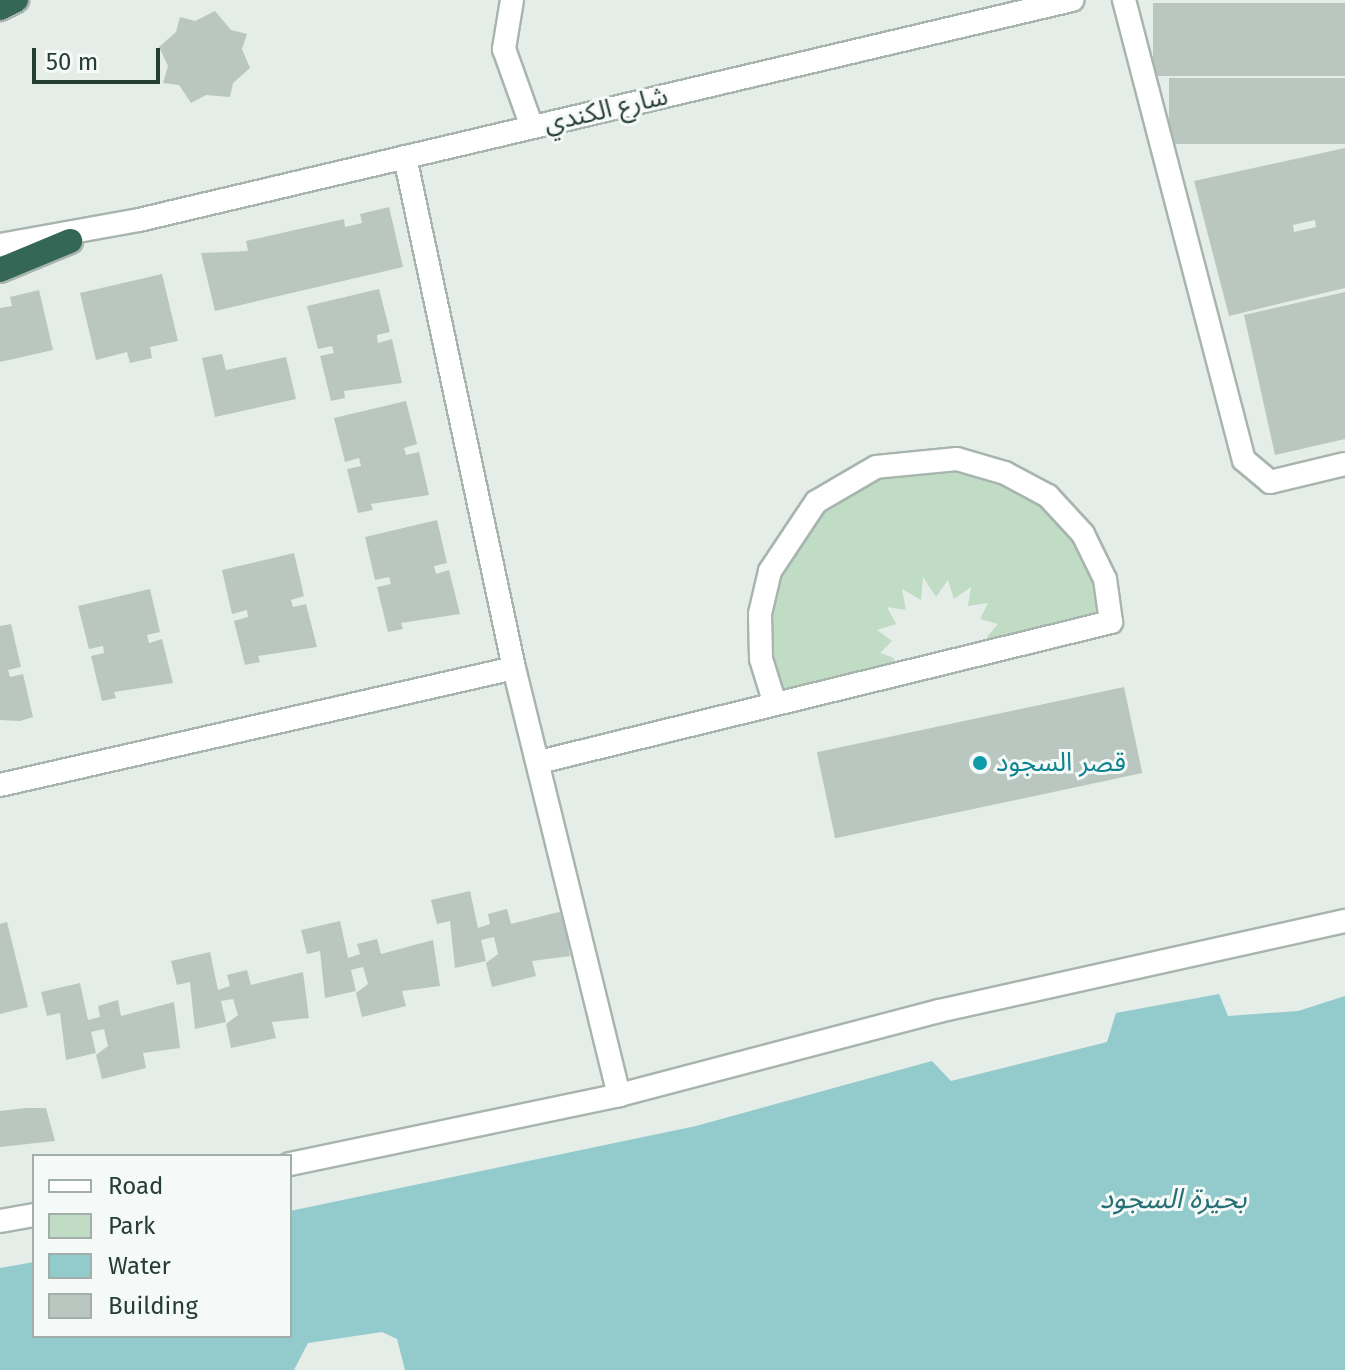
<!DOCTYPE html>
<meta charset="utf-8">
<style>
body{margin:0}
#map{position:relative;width:1345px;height:1370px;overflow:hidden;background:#e5ede8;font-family:"Fira Sans","Noto Sans Arabic",sans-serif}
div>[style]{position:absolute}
.green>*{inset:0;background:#c0dcc4}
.water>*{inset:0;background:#93cacc}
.building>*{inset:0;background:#bac7c1;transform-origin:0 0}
.roads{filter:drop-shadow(2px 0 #a8b5ae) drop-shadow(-2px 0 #a8b5ae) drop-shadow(0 2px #a8b5ae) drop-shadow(0 -2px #a8b5ae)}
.minor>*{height:22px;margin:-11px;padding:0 11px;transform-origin:11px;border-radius:11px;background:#fff}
.highway>*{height:24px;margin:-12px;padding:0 12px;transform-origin:12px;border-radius:12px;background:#346756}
.dots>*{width:22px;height:22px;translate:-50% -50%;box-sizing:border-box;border:4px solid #f5f9f7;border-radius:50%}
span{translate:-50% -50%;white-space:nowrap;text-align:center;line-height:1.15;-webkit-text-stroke:6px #f5f9f7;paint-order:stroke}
.street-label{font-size:26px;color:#263d34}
.culture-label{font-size:26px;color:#0d838f}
.left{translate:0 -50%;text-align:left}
.water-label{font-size:28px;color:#257074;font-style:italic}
.legend{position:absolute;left:32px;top:1154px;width:260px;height:184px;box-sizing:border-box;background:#f5f9f7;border:2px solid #a2aea9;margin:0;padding:10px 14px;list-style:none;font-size:24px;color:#263d34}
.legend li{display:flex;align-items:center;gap:16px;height:40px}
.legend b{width:40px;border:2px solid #a2aea9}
.scale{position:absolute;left:32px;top:48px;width:128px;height:36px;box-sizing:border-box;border:4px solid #263d34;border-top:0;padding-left:10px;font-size:24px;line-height:28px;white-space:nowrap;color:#263d34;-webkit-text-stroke:6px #f5f9f7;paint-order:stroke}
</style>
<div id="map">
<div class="green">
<i style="clip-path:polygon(950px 467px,1034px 492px,1067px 522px,1089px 559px,1103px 618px,992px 644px,987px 637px,998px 624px,980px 619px,988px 603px,968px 606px,971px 587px,954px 599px,948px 580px,936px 597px,923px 577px,921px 600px,902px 589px,906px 610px,887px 607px,896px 624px,877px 630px,892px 641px,880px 653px,894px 658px,893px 667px,781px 692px,767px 621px,772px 576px,826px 507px,864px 483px)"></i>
</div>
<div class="water">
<i style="clip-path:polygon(1219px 994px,1228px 1016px,1298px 1011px,1345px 996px,1345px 1370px,405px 1370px,397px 1339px,382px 1332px,308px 1343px,294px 1370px,0 1370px,0 1268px,34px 1262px,34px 1336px,290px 1336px,290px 1211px,696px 1126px,932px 1061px,951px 1081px,1107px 1042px,1116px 1013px)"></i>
</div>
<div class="building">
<i style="left:1345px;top:3px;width:73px;height:192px;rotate:90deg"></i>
<i style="clip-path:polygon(215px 11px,231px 30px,247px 34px,242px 49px,250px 68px,233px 83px,230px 97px,206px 95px,191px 103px,179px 85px,163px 83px,168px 66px,159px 47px,176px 32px,180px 17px,195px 21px)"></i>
<i style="left:1345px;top:78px;width:66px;height:176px;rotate:90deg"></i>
<i style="clip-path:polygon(evenodd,1345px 148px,1345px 288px,1229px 316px,1194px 181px,1345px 148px,1315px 220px,1316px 227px,1294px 232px,1293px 225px,1315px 220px)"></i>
<i style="clip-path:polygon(389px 207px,403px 267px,215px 311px,201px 253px,248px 251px,246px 241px,344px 219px,345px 227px,362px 223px,360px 214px)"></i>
<i style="clip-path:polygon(162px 274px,178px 341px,150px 347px,152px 358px,130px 363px,127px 352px,96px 360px,80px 293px)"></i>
<i style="clip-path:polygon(379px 289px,390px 332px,377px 335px,378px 343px,392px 339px,402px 383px,344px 391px,345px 398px,331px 401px,320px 356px,334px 353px,332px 346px,318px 349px,307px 306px)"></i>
<i style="clip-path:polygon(39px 290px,53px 350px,0 362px,0 308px,12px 306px,10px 297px)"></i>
<i style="clip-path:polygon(1345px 292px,1345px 439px,1275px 455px,1244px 315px)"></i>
<i style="clip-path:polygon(222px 354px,226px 370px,286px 357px,296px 399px,215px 417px,202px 358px)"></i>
<i style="clip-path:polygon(406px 401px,417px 444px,404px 448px,406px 455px,419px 452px,429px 495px,371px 504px,373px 510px,358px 513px,347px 469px,361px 466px,359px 458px,345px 462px,334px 418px)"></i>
<i style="clip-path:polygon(437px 520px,447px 563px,434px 566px,436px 574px,449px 570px,460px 614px,401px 623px,403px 629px,388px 632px,377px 587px,391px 584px,389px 577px,375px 580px,365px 537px)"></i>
<i style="clip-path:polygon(294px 553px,304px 596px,291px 600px,293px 607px,306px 604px,317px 647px,258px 656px,260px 662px,245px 665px,234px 621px,248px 617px,247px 610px,232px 614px,222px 570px)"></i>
<i style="clip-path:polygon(150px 589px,160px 632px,147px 635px,149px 643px,162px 639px,173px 683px,114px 692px,116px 698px,102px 701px,91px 656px,104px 653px,103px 646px,89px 649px,78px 606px)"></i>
<i style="clip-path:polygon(11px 624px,21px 667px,8px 670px,10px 677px,23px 674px,33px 717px,20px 721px,0 720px,0 626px)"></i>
<i style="left:1124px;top:687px;width:88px;height:314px;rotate:78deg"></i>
<i style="clip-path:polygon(470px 891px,478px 928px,490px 924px,488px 914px,507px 909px,511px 924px,563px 911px,570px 956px,532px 961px,536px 976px,492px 987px,486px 963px,498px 954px,494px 937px,481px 940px,486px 961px,455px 968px,450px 921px,437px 924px,431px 900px)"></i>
<i style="clip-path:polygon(340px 921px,348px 958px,360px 954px,357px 944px,377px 939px,381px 954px,433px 940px,440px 986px,402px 991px,406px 1006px,362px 1017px,356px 993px,368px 984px,363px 967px,351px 970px,356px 991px,325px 998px,320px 951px,307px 954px,301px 930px)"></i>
<i style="clip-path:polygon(7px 922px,28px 1007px,0 1014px,0 924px)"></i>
<i style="clip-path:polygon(210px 952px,218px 990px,230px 986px,227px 975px,247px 970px,251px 985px,303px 972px,309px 1018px,272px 1022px,276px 1038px,231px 1048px,226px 1024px,238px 1015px,233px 999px,221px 1001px,226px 1022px,195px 1029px,190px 982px,177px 985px,171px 961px)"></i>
<i style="clip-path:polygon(80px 983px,88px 1020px,100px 1017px,98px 1006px,118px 1000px,121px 1016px,174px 1002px,180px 1048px,143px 1053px,146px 1068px,102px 1079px,96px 1055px,108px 1046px,104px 1029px,91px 1032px,96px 1053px,66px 1060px,60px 1013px,47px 1016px,41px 992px)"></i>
<i style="clip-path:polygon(26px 1108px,46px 1108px,55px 1141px,0 1147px,0 1111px)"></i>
</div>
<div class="roads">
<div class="minor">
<i style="left:512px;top:0;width:50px;rotate:99.3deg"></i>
<i style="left:504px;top:49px;width:83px;rotate:70.3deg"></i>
<i style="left:1124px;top:0;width:475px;rotate:75.4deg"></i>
<i style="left:1244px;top:460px;width:34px;rotate:40deg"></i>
<i style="left:1270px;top:482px;width:77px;rotate:-13.5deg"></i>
<i style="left:405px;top:157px;width:522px;rotate:77.96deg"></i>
<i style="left:514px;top:668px;width:440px;rotate:76.2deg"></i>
<i style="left:0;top:245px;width:141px;rotate:-10.2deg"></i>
<i style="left:139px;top:220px;width:959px;rotate:-13.27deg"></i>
<i style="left:539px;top:762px;width:589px;rotate:-13.75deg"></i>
<i style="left:1111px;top:622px;width:43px;rotate:-97.9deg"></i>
<i style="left:1105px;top:579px;width:50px;rotate:-116.1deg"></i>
<i style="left:1083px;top:534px;width:52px;rotate:-132.6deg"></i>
<i style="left:1048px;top:496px;width:49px;rotate:-151.9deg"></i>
<i style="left:1005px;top:473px;width:50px;rotate:-163.7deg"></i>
<i style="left:957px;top:459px;width:81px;rotate:174.4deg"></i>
<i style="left:876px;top:467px;width:69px;rotate:149.7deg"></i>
<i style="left:816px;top:502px;width:83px;rotate:123.7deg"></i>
<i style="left:770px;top:571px;width:44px;rotate:103.1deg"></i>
<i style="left:760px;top:614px;width:45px;rotate:88.7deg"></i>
<i style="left:761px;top:659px;width:47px;rotate:72.7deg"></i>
<i style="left:0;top:785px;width:527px;rotate:-12.82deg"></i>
<i style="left:290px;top:1164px;width:336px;rotate:-11.8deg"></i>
<i style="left:619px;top:1095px;width:331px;rotate:-14.7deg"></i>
<i style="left:939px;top:1011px;width:416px;rotate:-12.5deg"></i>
<i style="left:0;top:1221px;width:35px;rotate:-10deg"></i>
</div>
<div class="highway">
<i style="left:0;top:8px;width:18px;rotate:-27deg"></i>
<i style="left:0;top:270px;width:76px;rotate:-22.5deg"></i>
</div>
</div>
<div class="dots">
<i style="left:980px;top:763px;background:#0f9aa8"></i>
</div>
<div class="street-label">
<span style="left:606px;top:110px;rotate:-13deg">شارع الكندي</span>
</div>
<div class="culture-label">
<span class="left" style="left:996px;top:763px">قصر السجود</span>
</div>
<div class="water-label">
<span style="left:1173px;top:1199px">بحيرة السجود</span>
</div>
<ul class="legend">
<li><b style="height:10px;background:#fff"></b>Road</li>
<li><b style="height:22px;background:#c0dcc4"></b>Park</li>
<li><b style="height:22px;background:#93cacc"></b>Water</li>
<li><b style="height:22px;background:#bac7c1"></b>Building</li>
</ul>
<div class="scale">50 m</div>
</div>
